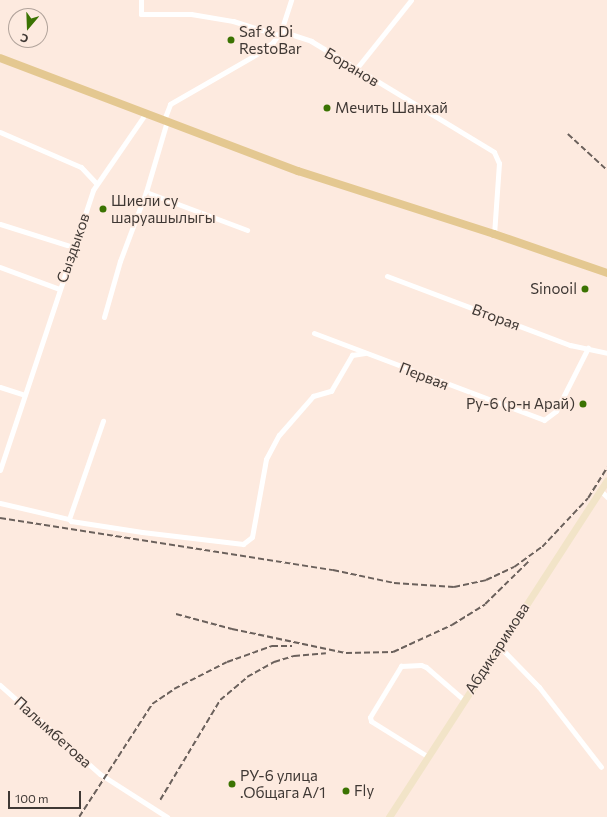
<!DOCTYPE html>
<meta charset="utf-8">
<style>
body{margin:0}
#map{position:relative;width:607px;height:817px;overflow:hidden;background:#fdeadf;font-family:Commissioner,sans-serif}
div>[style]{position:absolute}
.minor>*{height:5px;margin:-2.5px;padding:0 2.5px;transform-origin:2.5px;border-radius:2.5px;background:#fff}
.secondary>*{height:7px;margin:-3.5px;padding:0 3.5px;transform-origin:3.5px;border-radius:3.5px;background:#f2e4c8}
.primary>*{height:8px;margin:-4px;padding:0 4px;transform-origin:4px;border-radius:4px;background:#e4c891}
.rail>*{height:1.5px;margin-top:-0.75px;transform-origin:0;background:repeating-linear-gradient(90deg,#6b615c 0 6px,transparent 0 9px)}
.dots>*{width:11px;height:11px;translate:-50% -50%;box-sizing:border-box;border:2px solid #fdeadf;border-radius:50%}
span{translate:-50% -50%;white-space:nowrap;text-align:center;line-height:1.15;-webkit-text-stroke:3px #fdeadf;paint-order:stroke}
.poi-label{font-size:15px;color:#3f3834}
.left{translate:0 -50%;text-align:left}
.right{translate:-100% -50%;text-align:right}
.street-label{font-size:15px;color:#3f3834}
.north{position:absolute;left:8px;top:8px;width:40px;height:40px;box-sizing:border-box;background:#fdeadf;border:1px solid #b1a39b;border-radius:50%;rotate:199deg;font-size:11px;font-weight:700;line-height:16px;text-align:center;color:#3f3834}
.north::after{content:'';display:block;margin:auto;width:14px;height:18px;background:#3b7302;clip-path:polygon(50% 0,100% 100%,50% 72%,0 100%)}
.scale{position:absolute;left:8px;top:791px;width:73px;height:18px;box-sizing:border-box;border:2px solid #3f3834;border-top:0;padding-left:5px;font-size:12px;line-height:14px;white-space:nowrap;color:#3f3834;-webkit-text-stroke:3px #fdeadf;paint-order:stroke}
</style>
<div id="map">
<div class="minor">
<i style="left:141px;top:0;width:14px;rotate:90deg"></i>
<i style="left:141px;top:14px;width:50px"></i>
<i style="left:191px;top:14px;width:43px;rotate:9.5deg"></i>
<i style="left:233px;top:21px;width:47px;rotate:17.3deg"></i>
<i style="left:281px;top:31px;width:32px;rotate:18deg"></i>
<i style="left:311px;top:41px;width:214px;rotate:31.2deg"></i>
<i style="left:494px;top:152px;width:12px;rotate:66deg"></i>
<i style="left:499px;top:163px;width:71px;rotate:94deg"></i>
<i style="left:356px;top:69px;width:88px;rotate:-51.4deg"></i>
<i style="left:164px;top:120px;width:17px;rotate:-69deg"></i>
<i style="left:170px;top:104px;width:106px;rotate:-29.9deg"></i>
<i style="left:262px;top:51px;width:14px;rotate:-39deg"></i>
<i style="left:273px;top:42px;width:14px;rotate:-54deg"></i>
<i style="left:281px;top:31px;width:33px;rotate:-72deg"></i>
<i style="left:167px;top:121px;width:74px;rotate:106.5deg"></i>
<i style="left:146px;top:192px;width:108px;rotate:20.6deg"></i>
<i style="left:0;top:132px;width:88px;rotate:23.4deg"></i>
<i style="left:81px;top:167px;width:23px;rotate:47deg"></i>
<i style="left:0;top:224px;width:77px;rotate:17.5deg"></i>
<i style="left:0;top:267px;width:63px;rotate:20.4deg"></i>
<i style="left:387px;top:276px;width:196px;rotate:20.7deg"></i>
<i style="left:570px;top:345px;width:38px;rotate:12deg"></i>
<i style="left:104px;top:317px;width:58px;rotate:-74.1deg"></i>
<i style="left:120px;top:261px;width:74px;rotate:-69.4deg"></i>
<i style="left:314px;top:333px;width:246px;rotate:20.7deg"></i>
<i style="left:544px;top:420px;width:15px;rotate:-37deg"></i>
<i style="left:556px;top:411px;width:71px;rotate:-63.1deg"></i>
<i style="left:0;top:387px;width:25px;rotate:18deg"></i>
<i style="left:0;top:470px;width:295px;rotate:-71.6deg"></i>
<i style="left:93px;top:190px;width:93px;rotate:-55.5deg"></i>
<i style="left:600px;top:490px;width:10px;rotate:45deg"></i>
<i style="left:0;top:503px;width:71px;rotate:13.1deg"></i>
<i style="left:69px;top:519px;width:104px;rotate:-70.9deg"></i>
<i style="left:69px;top:519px;width:3px;rotate:45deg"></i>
<i style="left:71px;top:521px;width:72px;rotate:8.8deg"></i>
<i style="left:142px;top:532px;width:102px;rotate:6.8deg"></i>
<i style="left:243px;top:544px;width:11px;rotate:-38deg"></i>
<i style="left:252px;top:537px;width:79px;rotate:-79.8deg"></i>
<i style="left:266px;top:459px;width:27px;rotate:-62deg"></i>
<i style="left:279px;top:435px;width:52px;rotate:-48.9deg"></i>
<i style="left:313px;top:396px;width:19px;rotate:-16deg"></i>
<i style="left:331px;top:391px;width:42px;rotate:-59.7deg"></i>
<i style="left:352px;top:355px;width:13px;rotate:-9deg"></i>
<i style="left:498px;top:645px;width:59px;rotate:45.7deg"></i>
<i style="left:539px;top:687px;width:101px;rotate:52.2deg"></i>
<i style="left:0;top:685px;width:134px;rotate:41.7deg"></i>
<i style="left:100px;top:774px;width:80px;rotate:32.7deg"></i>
<i style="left:427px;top:756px;width:66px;rotate:-148deg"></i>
<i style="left:371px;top:721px;width:4px;rotate:-104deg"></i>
<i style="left:370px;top:717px;width:60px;rotate:-58.7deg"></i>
<i style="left:401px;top:666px;width:20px;rotate:-3deg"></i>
<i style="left:421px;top:665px;width:5px;rotate:22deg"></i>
<i style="left:426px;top:667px;width:49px;rotate:40.9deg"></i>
</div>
<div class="secondary">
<i style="left:389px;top:817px;width:401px;rotate:-57.1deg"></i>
</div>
<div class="primary">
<i style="left:0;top:58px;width:319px;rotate:20.8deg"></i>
<i style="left:298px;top:171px;width:206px;rotate:17.8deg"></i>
<i style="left:494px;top:234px;width:120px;rotate:19deg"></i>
</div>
<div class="rail">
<i style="left:568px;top:134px;width:53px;rotate:42.7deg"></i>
<i style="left:0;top:518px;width:337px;rotate:8.9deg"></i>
<i style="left:333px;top:570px;width:62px;rotate:12deg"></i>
<i style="left:394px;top:583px;width:60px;rotate:3.8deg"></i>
<i style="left:454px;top:587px;width:33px;rotate:-12deg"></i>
<i style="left:486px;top:580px;width:31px;rotate:-25deg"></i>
<i style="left:514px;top:567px;width:34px;rotate:-36deg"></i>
<i style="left:542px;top:547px;width:67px;rotate:-46.8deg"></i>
<i style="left:588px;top:498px;width:36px;rotate:-58deg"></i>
<i style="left:176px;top:614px;width:58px;rotate:15deg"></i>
<i style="left:232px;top:629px;width:116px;rotate:11.9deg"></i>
<i style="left:346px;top:653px;width:47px;rotate:-1.2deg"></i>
<i style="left:393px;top:652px;width:65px;rotate:-24.6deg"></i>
<i style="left:452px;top:625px;width:39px;rotate:-32deg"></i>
<i style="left:485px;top:604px;width:63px;rotate:-44.4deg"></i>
<i style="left:160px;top:800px;width:117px;rotate:-59deg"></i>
<i style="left:220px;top:700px;width:35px;rotate:-40deg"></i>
<i style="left:247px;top:677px;width:31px;rotate:-29deg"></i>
<i style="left:274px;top:662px;width:21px;rotate:-17deg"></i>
<i style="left:294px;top:656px;width:32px;rotate:-5deg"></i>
<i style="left:79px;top:817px;width:135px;rotate:-57.1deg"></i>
<i style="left:152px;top:704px;width:27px;rotate:-34deg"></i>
<i style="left:174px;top:689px;width:59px;rotate:-27deg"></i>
<i style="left:227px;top:662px;width:48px;rotate:-19.6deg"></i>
<i style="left:272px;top:646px;width:20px"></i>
</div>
<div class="dots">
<i style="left:231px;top:40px;background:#3b7302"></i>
<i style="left:327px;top:108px;background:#3b7302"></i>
<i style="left:103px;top:209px;background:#3b7302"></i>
<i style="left:585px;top:289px;background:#3b7302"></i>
<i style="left:583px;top:404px;background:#3b7302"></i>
<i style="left:232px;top:784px;background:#3b7302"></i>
<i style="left:346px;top:791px;background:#3b7302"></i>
</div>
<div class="poi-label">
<span class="left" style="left:239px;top:40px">Saf &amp; Di<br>RestoBar</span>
<span class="left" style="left:335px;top:108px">Мечить Шанхай</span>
<span class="left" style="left:111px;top:209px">Шиели су<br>шаруашылыгы</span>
<span class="right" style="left:577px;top:289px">Sinooil</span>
<span class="right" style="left:575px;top:404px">Ру-6 (р-н Арай)</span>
<span class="left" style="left:240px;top:784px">РУ-6 улица<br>.Общага А/1</span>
<span class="left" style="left:354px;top:791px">Fly</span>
</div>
<div class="street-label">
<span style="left:352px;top:67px;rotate:31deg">Боранов</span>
<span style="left:73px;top:248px;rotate:-71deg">Сыздыков</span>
<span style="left:496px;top:317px;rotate:20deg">Вторая</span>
<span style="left:424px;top:376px;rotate:21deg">Первая</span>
<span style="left:497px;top:648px;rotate:-57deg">Абдикаримова</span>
<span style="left:53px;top:732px;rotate:42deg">Палымбетова</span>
</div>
<div class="north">С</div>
<div class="scale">100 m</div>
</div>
